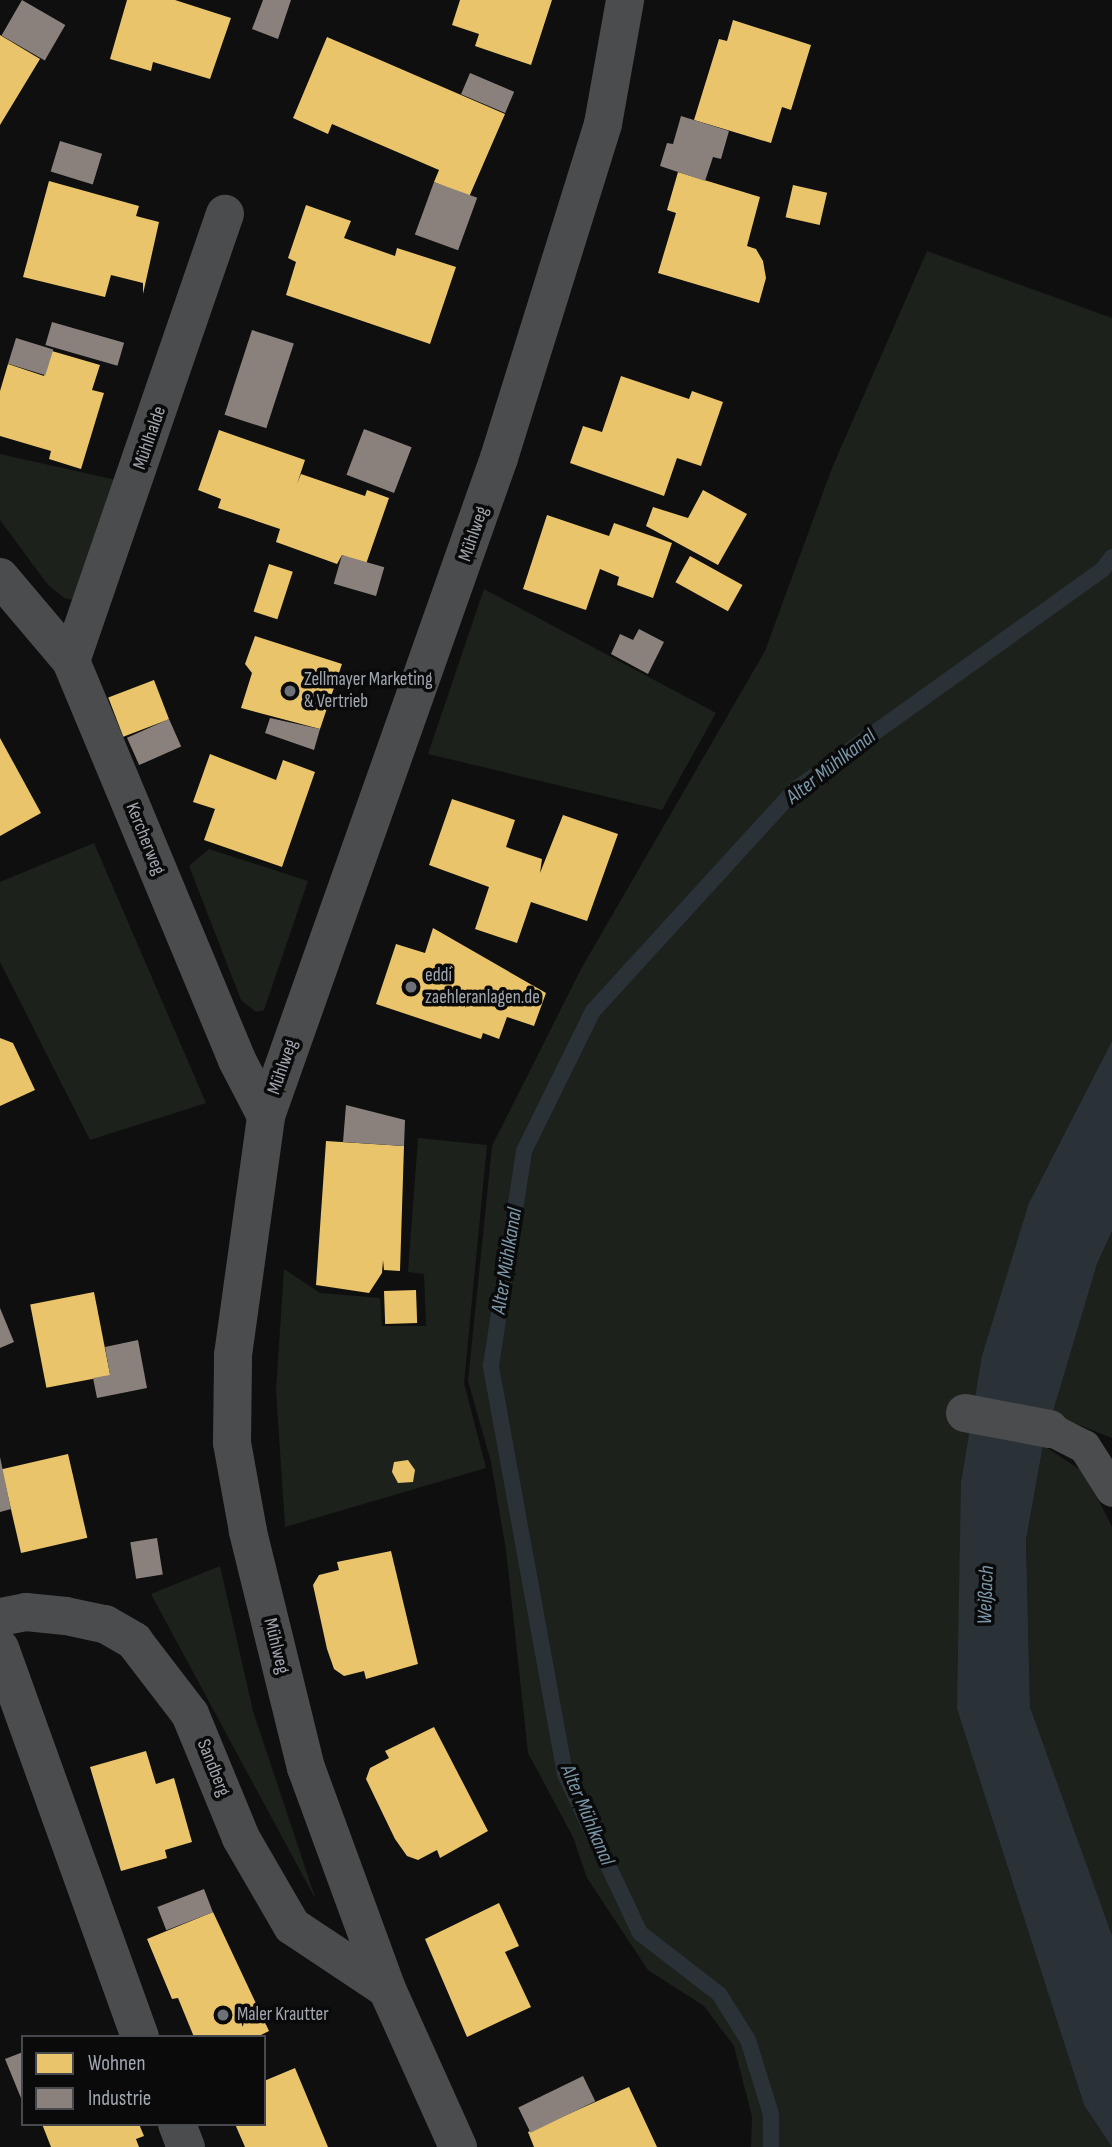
<!DOCTYPE html>
<meta charset="utf-8">
<style>
body{margin:0}
#map{position:relative;width:1112px;height:2147px;overflow:hidden;background:#0f0f10;font-family:"Sofia Sans Condensed",sans-serif}
div>[style]{position:absolute}
.green>*{inset:0;background:#1c211c}
.water>*{inset:0;background:#2b3237}
.homes>*{inset:0;background:#e9c46a;transform-origin:0 0}
.industry>*{inset:0;background:#8a817c;transform-origin:0 0}
.stream>*{height:16px;margin:-8px;padding:0 8px;transform-origin:8px;border-radius:8px;background:#2b3237}
.service>*{height:33px;margin:-16.5px;padding:0 16.5px;transform-origin:16.5px;border-radius:16.5px;background:#4a4c4e}
.minor>*{height:38px;margin:-19px;padding:0 19px;transform-origin:19px;border-radius:19px;background:#4a4c4e}
.dots>*{width:19px;height:19px;translate:-50% -50%;box-sizing:border-box;border:4px solid #0a0a0b;border-radius:50%}
span{translate:-50% -50%;white-space:nowrap;text-align:center;line-height:1.15;-webkit-text-stroke:7px #0a0a0b;paint-order:stroke}
.street-label{font-size:19px;color:#a1a7b0}
.poi-label{font-size:19px;color:#a1a7b0}
.left{translate:0 -50%;text-align:left}
.water-label{font-size:21px;color:#7b97a8;font-style:italic}
.legend{position:absolute;left:21px;top:2035px;width:245px;height:91px;box-sizing:border-box;background:#0a0a0b;border:2px solid #46494d;margin:0;padding:9px 12px;list-style:none;font-size:21px;color:#a1a7b0}
.legend li{display:flex;align-items:center;gap:14px;height:35px}
.legend b{width:35px;border:2px solid #46494d}
</style>
<div id="map">
<div class="green">
<i style="clip-path:polygon(927px 251px,1112px 318px,1112px 1041px,1029px 1203px,957px 1709px,1084px 2105px,1112px 2147px,751px 2147px,752px 2117px,734px 2046px,704px 2006px,648px 1970px,587px 1878px,573px 1837px,528px 1753px,506px 1550px,491px 1462px,468px 1381px,492px 1146px,581px 969px,765px 651px,832px 468px)"></i>
<i style="clip-path:polygon(0 454px,125px 482px,78px 601px,64px 598px,48px 585px,0 520px)"></i>
<i style="clip-path:polygon(484px 589px,716px 713px,662px 810px,428px 754px)"></i>
<i style="clip-path:polygon(94px 843px,206px 1103px,90px 1140px,0 962px,0 882px)"></i>
<i style="clip-path:polygon(209px 849px,308px 881px,264px 1010px,256px 1012px,241px 1000px,189px 866px)"></i>
<i style="clip-path:polygon(418px 1138px,487px 1145px,464px 1383px,486px 1468px,285px 1527px,276px 1390px,284px 1269px,320px 1293px,380px 1298px,382px 1326px,426px 1326px,424px 1274px,408px 1272px)"></i>
<i style="clip-path:polygon(1112px 1231px,1112px 1438px,1052px 1414px,1097px 1264px)"></i>
<i style="clip-path:polygon(1043px 1445px,1085px 1473px,1112px 1527px,1112px 1938px,1030px 1707px,1026px 1540px)"></i>
<i style="clip-path:polygon(220px 1566px,253px 1711px,316px 1900px,151px 1594px)"></i>
</div>
<div class="water">
<i style="clip-path:polygon(1112px 1041px,1112px 1231px,1097px 1264px,1043px 1445px,1026px 1540px,1030px 1707px,1112px 1936px,1112px 2147px,1084px 2105px,957px 1709px,961px 1483px,982px 1356px,1029px 1203px)"></i>
</div>
<div class="homes">
<i style="clip-path:polygon(127px 0,175px 0,231px 18px,210px 79px,153px 62px,151px 71px,110px 59px)"></i>
<i style="clip-path:polygon(460px 0,552px 0,531px 65px,475px 46px,479px 34px,452px 25px)"></i>
<i style="clip-path:polygon(733px 20px,811px 45px,791px 110px,782px 107px,771px 143px,694px 120px,719px 39px,727px 41px)"></i>
<i style="clip-path:polygon(0 35px,40px 59px,0 125px)"></i>
<i style="clip-path:polygon(327px 37px,505px 114px,469px 197px,434px 182px,439px 170px,332px 124px,328px 134px,293px 118px)"></i>
<i style="clip-path:polygon(678px 172px,760px 197px,747px 246px,756px 249px,763px 261px,766px 278px,759px 303px,658px 273px,676px 213px,667px 210px)"></i>
<i style="clip-path:polygon(49px 181px,139px 206px,136px 216px,159px 222px,143px 294px,143px 283px,111px 275px,105px 297px,23px 277px)"></i>
<i style="left:793px;top:185px;width:35px;height:33px;rotate:13deg"></i>
<i style="clip-path:polygon(306px 205px,351px 221px,344px 238px,395px 256px,397px 248px,456px 267px,430px 344px,286px 295px,296px 262px,288px 258px)"></i>
<i style="clip-path:polygon(52px 351px,100px 365px,92px 390px,104px 393px,81px 469px,49px 459px,51px 451px,0 436px,0 391px,8px 364px,44px 376px)"></i>
<i style="clip-path:polygon(621px 376px,689px 399px,692px 391px,723px 402px,701px 466px,677px 458px,664px 496px,570px 463px,583px 426px,602px 432px)"></i>
<i style="clip-path:polygon(219px 430px,305px 460px,297px 484px,301px 474px,365px 496px,367px 490px,389px 498px,366px 564px,342px 555px,337px 564px,276px 542px,280px 529px,218px 508px,221px 499px,198px 490px)"></i>
<i style="clip-path:polygon(703px 490px,747px 514px,718px 565px,646px 526px,653px 507px,688px 518px)"></i>
<i style="clip-path:polygon(547px 515px,609px 536px,614px 523px,672px 543px,653px 598px,617px 585px,619px 577px,600px 569px,586px 610px,523px 589px)"></i>
<i style="left:690px;top:556px;width:60px;height:30px;rotate:29deg"></i>
<i style="left:269px;top:564px;width:25px;height:50px;rotate:18deg"></i>
<i style="clip-path:polygon(255px 636px,342px 664px,320px 729px,241px 708px,252px 673px,245px 664px)"></i>
<i style="left:154px;top:680px;width:42px;height:49px;rotate:69deg"></i>
<i style="clip-path:polygon(0 738px,41px 813px,0 836px)"></i>
<i style="clip-path:polygon(210px 754px,276px 780px,283px 760px,315px 772px,282px 867px,204px 840px,215px 809px,193px 802px)"></i>
<i style="clip-path:polygon(452px 799px,515px 820px,506px 847px,542px 859px,540px 873px,563px 815px,618px 834px,587px 921px,531px 902px,517px 943px,475px 929px,489px 887px,429px 865px)"></i>
<i style="clip-path:polygon(433px 928px,546px 993px,534px 1026px,507px 1017px,499px 1039px,483px 1033px,481px 1039px,376px 1004px,396px 944px,425px 953px)"></i>
<i style="clip-path:polygon(0 1038px,13px 1043px,35px 1090px,0 1106px)"></i>
<i style="clip-path:polygon(326px 1141px,404px 1146px,400px 1271px,384px 1270px,383px 1260px,382px 1273px,369px 1293px,316px 1285px)"></i>
<i style="left:416px;top:1290px;width:33px;height:32px;rotate:88deg"></i>
<i style="left:94px;top:1292px;width:85px;height:65px;rotate:79deg"></i>
<i style="left:68px;top:1454px;width:86px;height:68px;rotate:77deg"></i>
<i style="clip-path:polygon(408px 1460px,415px 1470px,413px 1482px,398px 1483px,392px 1472px,394px 1462px)"></i>
<i style="clip-path:polygon(391px 1551px,418px 1664px,366px 1679px,364px 1671px,344px 1676px,334px 1669px,327px 1649px,313px 1585px,319px 1575px,339px 1570px,337px 1562px)"></i>
<i style="clip-path:polygon(434px 1727px,488px 1831px,440px 1858px,437px 1850px,418px 1860px,407px 1856px,395px 1839px,366px 1779px,370px 1768px,389px 1758px,385px 1751px)"></i>
<i style="clip-path:polygon(146px 1751px,156px 1784px,174px 1778px,192px 1842px,165px 1850px,167px 1858px,121px 1871px,90px 1767px)"></i>
<i style="clip-path:polygon(499px 1903px,519px 1946px,505px 1952px,531px 2007px,467px 2037px,425px 1939px)"></i>
<i style="clip-path:polygon(213px 1912px,269px 2031px,257px 2037px,194px 2037px,178px 1998px,172px 1999px,147px 1939px)"></i>
<i style="clip-path:polygon(295px 2068px,328px 2147px,245px 2147px,235px 2124px,264px 2124px,264px 2081px)"></i>
<i style="clip-path:polygon(629px 2087px,657px 2147px,534px 2147px,528px 2132px)"></i>
<i style="clip-path:polygon(42px 2124px,139px 2124px,144px 2136px,136px 2139px,139px 2147px,51px 2147px)"></i>
</div>
<div class="industry">
<i style="left:22px;top:0;width:50px;height:41px;rotate:30deg"></i>
<i style="clip-path:polygon(263px 0,291px 0,278px 39px,252px 29px)"></i>
<i style="left:470px;top:73px;width:48px;height:23px;rotate:23deg"></i>
<i style="clip-path:polygon(681px 116px,729px 131px,721px 159px,713px 157px,705px 181px,660px 166px,667px 143px,673px 144px)"></i>
<i style="left:60px;top:141px;width:44px;height:32px;rotate:17deg"></i>
<i style="left:434px;top:182px;width:46px;height:56px;rotate:20deg"></i>
<i style="left:52px;top:322px;width:75px;height:24px;rotate:16deg"></i>
<i style="left:252px;top:330px;width:44px;height:89px;rotate:18deg"></i>
<i style="left:16px;top:338px;width:39px;height:27px;rotate:17deg"></i>
<i style="left:364px;top:429px;width:51px;height:49px;rotate:21deg"></i>
<i style="left:342px;top:555px;width:44px;height:30px;rotate:16deg"></i>
<i style="clip-path:polygon(639px 629px,664px 642px,648px 674px,611px 654px,620px 634px,633px 640px)"></i>
<i style="clip-path:polygon(270px 718px,320px 729px,314px 750px,265px 733px)"></i>
<i style="left:169px;top:719px;width:30px;height:46px;rotate:66deg"></i>
<i style="clip-path:polygon(346px 1105px,405px 1120px,404px 1146px,343px 1142px)"></i>
<i style="clip-path:polygon(0 1308px,14px 1342px,0 1348px)"></i>
<i style="clip-path:polygon(138px 1340px,147px 1388px,97px 1398px,93px 1378px,110px 1375px,105px 1347px)"></i>
<i style="clip-path:polygon(0 1457px,11px 1509px,0 1512px)"></i>
<i style="left:157px;top:1538px;width:37px;height:27px;rotate:81deg"></i>
<i style="left:204px;top:1889px;width:25px;height:50px;rotate:69deg"></i>
<i style="clip-path:polygon(23px 2052px,23px 2103px,5px 2059px)"></i>
<i style="left:583px;top:2076px;width:28px;height:72px;rotate:64deg"></i>
</div>
<div class="stream">
<i style="left:771px;top:2147px;width:33px;rotate:-90deg"></i>
<i style="left:771px;top:2114px;width:77px;rotate:-107.3deg"></i>
<i style="left:748px;top:2040px;width:54px;rotate:-122.2deg"></i>
<i style="left:719px;top:1994px;width:100px;rotate:-142.3deg"></i>
<i style="left:640px;top:1933px;width:176px;rotate:-115.3deg"></i>
<i style="left:565px;top:1774px;width:416px;rotate:-100.3deg"></i>
<i style="left:491px;top:1365px;width:217px;rotate:-81.2deg"></i>
<i style="left:524px;top:1151px;width:156px;rotate:-63.8deg"></i>
<i style="left:593px;top:1011px;width:301px;rotate:-47.6deg"></i>
<i style="left:796px;top:789px;width:378px;rotate:-35.6deg"></i>
<i style="left:1103px;top:569px;width:15px;rotate:-53deg"></i>
</div>
<div class="service">
<i style="left:1050px;top:1429px;width:38px;rotate:27deg"></i>
<i style="left:1084px;top:1446px;width:52px;rotate:57.5deg"></i>
</div>
<div class="minor">
<i style="left:0;top:577px;width:110px;rotate:49.8deg"></i>
<i style="left:71px;top:661px;width:432px;rotate:67.4deg"></i>
<i style="left:237px;top:1060px;width:63px;rotate:62.6deg"></i>
<i style="left:71px;top:661px;width:473px;rotate:-71deg"></i>
<i style="left:965px;top:1413px;width:86px;rotate:10.7deg"></i>
<i style="left:0;top:1617px;width:26px;rotate:-11deg"></i>
<i style="left:26px;top:1612px;width:40px;rotate:5.7deg"></i>
<i style="left:66px;top:1616px;width:40px;rotate:12deg"></i>
<i style="left:105px;top:1624px;width:34px;rotate:30deg"></i>
<i style="left:134px;top:1641px;width:92px;rotate:52.5deg"></i>
<i style="left:190px;top:1714px;width:134px;rotate:67.6deg"></i>
<i style="left:241px;top:1838px;width:102px;rotate:59.9deg"></i>
<i style="left:292px;top:1926px;width:114px;rotate:33.6deg"></i>
<i style="left:0;top:1648px;width:413px;rotate:70.2deg"></i>
<i style="left:177px;top:2124px;width:25px;rotate:69deg"></i>
<i style="left:458px;top:2147px;width:173px;rotate:-114.2deg"></i>
<i style="left:387px;top:1989px;width:235px;rotate:-110.1deg"></i>
<i style="left:306px;top:1768px;width:244px;rotate:-103.8deg"></i>
<i style="left:248px;top:1531px;width:89px;rotate:-100.3deg"></i>
<i style="left:232px;top:1443px;width:88px;rotate:-89.3deg"></i>
<i style="left:233px;top:1355px;width:241px;rotate:-82.1deg"></i>
<i style="left:266px;top:1116px;width:698px;rotate:-70.5deg"></i>
<i style="left:499px;top:458px;width:350px;rotate:-72.7deg"></i>
<i style="left:603px;top:124px;width:126px;rotate:-79.9deg"></i>
</div>
<div class="dots">
<i style="left:290px;top:691px;background:#6e7278"></i>
<i style="left:411px;top:987px;background:#6e7278"></i>
<i style="left:223px;top:2015px;background:#6e7278"></i>
</div>
<div class="street-label">
<span style="left:150px;top:438px;rotate:-71deg">Mühlhalde</span>
<span style="left:474px;top:534px;rotate:-71deg">Mühlweg</span>
<span style="left:145px;top:839px;rotate:68deg">Kercherweg</span>
<span style="left:283px;top:1067px;rotate:-71deg">Mühlweg</span>
<span style="left:276px;top:1646px;rotate:76deg">Mühlweg</span>
<span style="left:213px;top:1768px;rotate:68deg">Sandberg</span>
</div>
<div class="poi-label">
<span class="left" style="left:304px;top:691px">Zellmayer Marketing<br>&amp; Vertrieb</span>
<span class="left" style="left:425px;top:987px">eddi<br>zaehleranlagen.de</span>
<span class="left" style="left:237px;top:2015px">Maler Krautter</span>
</div>
<div class="water-label">
<span style="left:831px;top:767px;rotate:-38deg">Alter Mühlkanal</span>
<span style="left:507px;top:1261px;rotate:-81deg">Alter Mühlkanal</span>
<span style="left:986px;top:1595px;rotate:-88deg">Weißach</span>
<span style="left:587px;top:1815px;rotate:67deg">Alter Mühlkanal</span>
</div>
<ul class="legend">
<li><b style="height:19px;background:#e9c46a"></b>Wohnen</li>
<li><b style="height:19px;background:#8a817c"></b>Industrie</li>
</ul>
</div>
